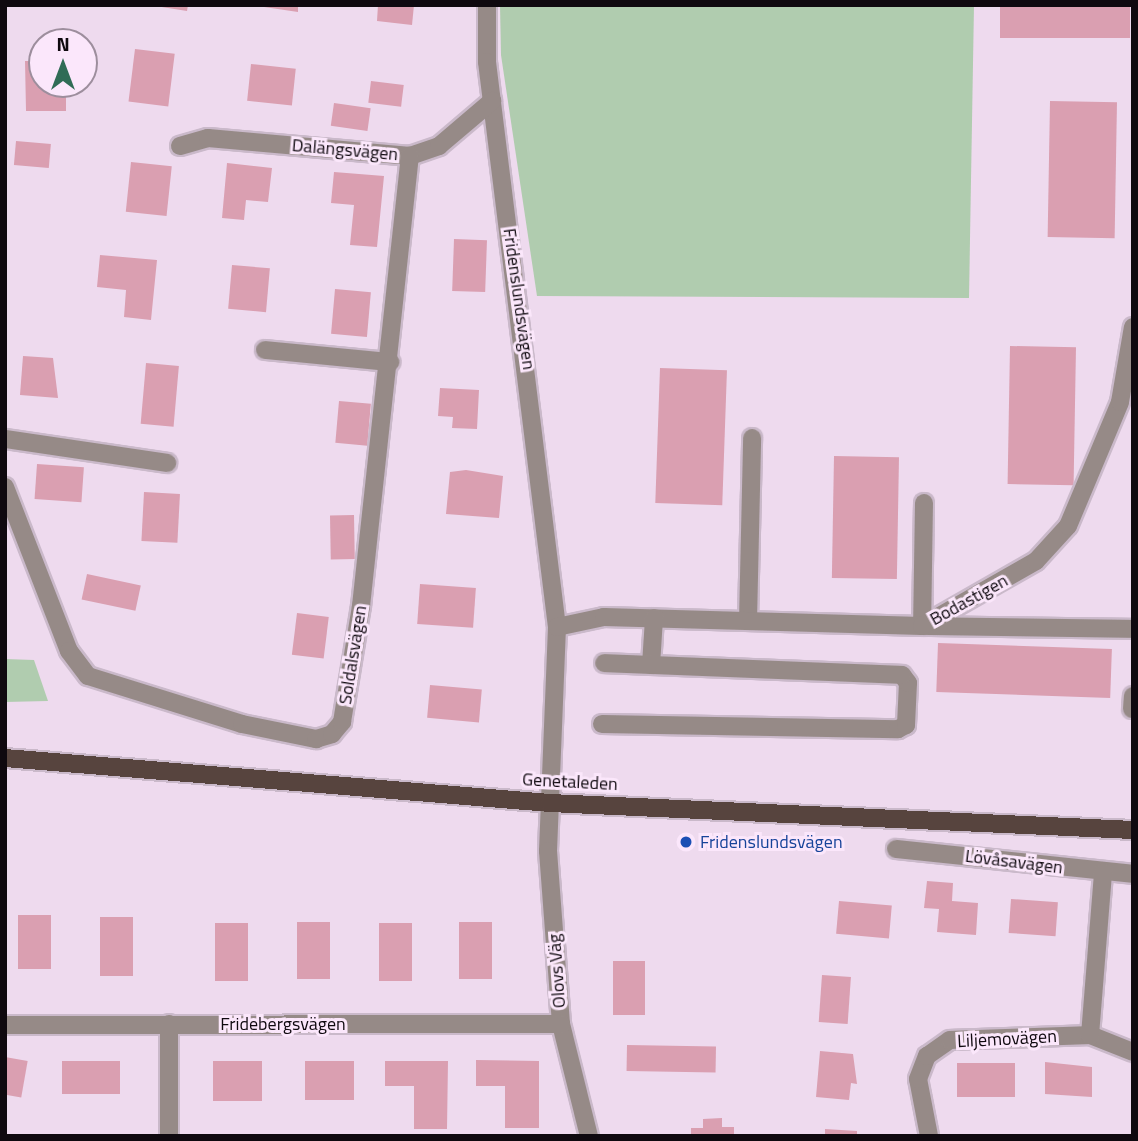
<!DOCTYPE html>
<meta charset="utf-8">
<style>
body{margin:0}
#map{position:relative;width:1138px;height:1141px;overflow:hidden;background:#eedaee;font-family:"Titillium Web",sans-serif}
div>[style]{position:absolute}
.green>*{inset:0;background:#b0ccaf}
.building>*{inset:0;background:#da9fb1;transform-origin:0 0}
.roads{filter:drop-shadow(2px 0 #cab9ca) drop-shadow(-2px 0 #cab9ca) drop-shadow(0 2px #cab9ca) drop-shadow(0 -2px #cab9ca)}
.minor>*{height:18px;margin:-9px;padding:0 9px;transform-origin:9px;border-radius:9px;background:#968a87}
.major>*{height:18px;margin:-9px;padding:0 9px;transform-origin:9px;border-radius:9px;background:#57443e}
.dots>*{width:19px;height:19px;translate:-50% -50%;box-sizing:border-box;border:4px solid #fbe7fb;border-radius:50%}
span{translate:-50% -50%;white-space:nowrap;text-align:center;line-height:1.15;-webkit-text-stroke:6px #fbe7fb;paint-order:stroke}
.street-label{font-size:18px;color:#0f090f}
.transit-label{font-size:18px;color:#164399}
.left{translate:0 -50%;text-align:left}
.frame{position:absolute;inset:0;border:7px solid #0f090f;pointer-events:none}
.north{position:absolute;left:28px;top:28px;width:70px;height:70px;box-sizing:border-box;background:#fbe7fb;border:2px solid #9d8e9d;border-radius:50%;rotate:0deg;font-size:19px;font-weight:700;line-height:28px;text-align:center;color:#0f090f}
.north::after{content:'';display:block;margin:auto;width:24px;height:32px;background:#306c56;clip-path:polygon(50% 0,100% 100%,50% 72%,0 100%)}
</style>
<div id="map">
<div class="green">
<i style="clip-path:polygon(500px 5px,974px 5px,969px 298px,537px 296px,501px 55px)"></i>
<i style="clip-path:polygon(5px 659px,34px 660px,48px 701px,5px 702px)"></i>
</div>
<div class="building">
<i style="clip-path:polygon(149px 5px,188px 5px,187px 11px)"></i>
<i style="clip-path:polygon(250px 5px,298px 5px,298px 12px)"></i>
<i style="clip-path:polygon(378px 5px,414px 5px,412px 25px,377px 21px)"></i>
<i style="left:1000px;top:5px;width:130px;height:33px"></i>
<i style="left:135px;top:49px;width:40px;height:53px;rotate:7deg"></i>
<i style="clip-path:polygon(25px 61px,42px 61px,42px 84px,66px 84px,66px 111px,26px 111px)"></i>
<i style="left:251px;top:64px;width:45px;height:37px;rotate:6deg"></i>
<i style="left:371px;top:81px;width:33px;height:22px;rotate:7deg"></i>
<i style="left:1050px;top:101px;width:67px;height:136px;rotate:1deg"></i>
<i style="left:334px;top:103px;width:37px;height:23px;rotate:8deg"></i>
<i style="left:16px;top:141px;width:35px;height:24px;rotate:5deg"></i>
<i style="left:131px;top:162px;width:41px;height:50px;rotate:6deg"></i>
<i style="clip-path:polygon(227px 163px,272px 168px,268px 202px,246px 200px,244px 220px,222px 218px)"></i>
<i style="clip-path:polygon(334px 172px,384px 176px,377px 247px,350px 245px,354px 205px,331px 203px)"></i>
<i style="left:454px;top:239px;width:33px;height:52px;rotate:2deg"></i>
<i style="clip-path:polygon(100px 255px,157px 260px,151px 320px,124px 317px,126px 290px,97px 287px)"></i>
<i style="left:232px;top:265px;width:38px;height:44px;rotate:5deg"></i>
<i style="left:335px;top:289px;width:36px;height:45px;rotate:5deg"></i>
<i style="left:1010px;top:346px;width:66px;height:138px;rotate:1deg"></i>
<i style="clip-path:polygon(23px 356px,53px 358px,58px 398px,20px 395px)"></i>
<i style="left:146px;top:363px;width:33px;height:61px;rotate:5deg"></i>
<i style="left:660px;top:368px;width:67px;height:135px;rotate:2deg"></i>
<i style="clip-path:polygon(440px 388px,479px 390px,477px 429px,452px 428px,453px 417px,438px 416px)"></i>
<i style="left:339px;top:401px;width:32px;height:42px;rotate:5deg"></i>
<i style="left:834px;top:456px;width:65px;height:122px;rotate:1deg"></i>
<i style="left:37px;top:464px;width:47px;height:35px;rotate:4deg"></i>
<i style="clip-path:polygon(466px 470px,503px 476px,499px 518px,446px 514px,450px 472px)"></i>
<i style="left:144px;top:492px;width:36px;height:49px;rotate:3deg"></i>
<i style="left:354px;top:515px;width:44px;height:24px;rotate:89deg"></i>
<i style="left:87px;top:574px;width:55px;height:26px;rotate:12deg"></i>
<i style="left:420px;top:584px;width:56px;height:40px;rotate:4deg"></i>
<i style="left:297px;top:613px;width:32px;height:42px;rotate:7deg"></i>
<i style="left:938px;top:643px;width:174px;height:49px;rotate:2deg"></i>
<i style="left:430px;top:685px;width:52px;height:33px;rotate:5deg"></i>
<i style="clip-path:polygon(927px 881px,953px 883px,952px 901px,978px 903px,976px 935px,937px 932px,939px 909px,924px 908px)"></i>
<i style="left:1011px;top:899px;width:47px;height:34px;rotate:4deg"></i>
<i style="left:839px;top:901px;width:53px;height:33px;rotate:5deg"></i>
<i style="left:18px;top:915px;width:33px;height:54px"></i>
<i style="left:100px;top:917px;width:33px;height:59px"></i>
<i style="left:297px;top:922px;width:33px;height:57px"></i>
<i style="left:459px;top:922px;width:33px;height:57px"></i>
<i style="left:215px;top:923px;width:33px;height:58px"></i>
<i style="left:379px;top:923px;width:33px;height:58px"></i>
<i style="left:613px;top:961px;width:32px;height:54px"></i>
<i style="left:822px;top:975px;width:29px;height:47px;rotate:4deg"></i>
<i style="left:627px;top:1045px;width:89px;height:26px;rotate:1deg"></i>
<i style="clip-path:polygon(820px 1051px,853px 1054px,857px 1084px,851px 1083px,849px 1100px,816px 1097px)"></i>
<i style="left:5px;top:1057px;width:23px;height:37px;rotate:10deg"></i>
<i style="clip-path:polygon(476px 1060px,539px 1061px,539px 1128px,505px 1128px,505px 1086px,476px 1086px)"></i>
<i style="left:120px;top:1061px;width:33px;height:58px;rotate:90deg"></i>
<i style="left:213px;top:1061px;width:49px;height:40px"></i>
<i style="left:305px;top:1061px;width:49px;height:39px"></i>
<i style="clip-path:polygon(385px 1061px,448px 1061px,447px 1129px,414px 1129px,414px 1086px,385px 1086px)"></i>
<i style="clip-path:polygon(1045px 1062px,1092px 1067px,1092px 1097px,1045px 1094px)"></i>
<i style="left:1015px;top:1063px;width:34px;height:58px;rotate:90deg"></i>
<i style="clip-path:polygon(722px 1118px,722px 1127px,734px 1127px,734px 1136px,691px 1136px,691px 1128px,703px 1128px,703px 1119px)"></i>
<i style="clip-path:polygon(825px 1129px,857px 1131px,857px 1136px,825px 1136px)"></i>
</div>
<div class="roads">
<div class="minor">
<i style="left:487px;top:5px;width:57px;rotate:90deg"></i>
<i style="left:487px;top:62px;width:569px;rotate:82.94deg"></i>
<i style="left:557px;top:627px;width:224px;rotate:92.3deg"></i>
<i style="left:548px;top:851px;width:173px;rotate:85.7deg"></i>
<i style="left:561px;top:1024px;width:115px;rotate:76deg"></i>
<i style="left:180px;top:146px;width:29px;rotate:-16deg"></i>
<i style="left:208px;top:138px;width:203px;rotate:5.1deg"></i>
<i style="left:410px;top:156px;width:31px;rotate:-19deg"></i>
<i style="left:439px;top:146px;width:70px;rotate:-40.3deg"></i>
<i style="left:265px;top:350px;width:126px;rotate:5.5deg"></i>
<i style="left:5px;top:439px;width:164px;rotate:8.4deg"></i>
<i style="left:5px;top:487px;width:176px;rotate:68.7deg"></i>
<i style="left:69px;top:651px;width:31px;rotate:53deg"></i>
<i style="left:88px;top:676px;width:161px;rotate:17.3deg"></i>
<i style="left:242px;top:724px;width:76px;rotate:11.5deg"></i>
<i style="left:316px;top:739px;width:17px;rotate:-17deg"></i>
<i style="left:332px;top:734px;width:16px;rotate:-50deg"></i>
<i style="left:342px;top:722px;width:118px;rotate:-80.7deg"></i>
<i style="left:361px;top:606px;width:453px;rotate:-83.8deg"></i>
<i style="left:924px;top:503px;width:123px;rotate:90.9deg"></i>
<i style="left:922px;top:626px;width:211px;rotate:0.8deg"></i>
<i style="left:748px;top:621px;width:183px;rotate:-88.7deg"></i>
<i style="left:557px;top:627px;width:48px;rotate:-12deg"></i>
<i style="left:604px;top:617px;width:318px;rotate:1.6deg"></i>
<i style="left:922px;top:626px;width:131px;rotate:-29.7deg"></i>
<i style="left:1036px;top:561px;width:47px;rotate:-47.6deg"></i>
<i style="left:1068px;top:526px;width:134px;rotate:-67.2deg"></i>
<i style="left:1120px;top:402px;width:76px;rotate:-80.2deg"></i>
<i style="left:651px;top:665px;width:47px;rotate:-86.3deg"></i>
<i style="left:1132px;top:709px;width:13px;rotate:-86deg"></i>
<i style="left:602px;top:724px;width:296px;rotate:1deg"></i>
<i style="left:898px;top:729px;width:9px;rotate:-27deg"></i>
<i style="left:906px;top:725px;width:42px;rotate:-87.3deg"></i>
<i style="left:908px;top:683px;width:10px;rotate:-127deg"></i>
<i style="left:902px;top:675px;width:298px;rotate:-177.7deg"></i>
<i style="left:896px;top:849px;width:238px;rotate:6deg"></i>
<i style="left:169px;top:1024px;width:112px;rotate:90deg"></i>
<i style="left:5px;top:1025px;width:556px;rotate:-0.1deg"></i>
<i style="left:1090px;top:1035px;width:46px;rotate:21.6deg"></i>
<i style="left:929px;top:1136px;width:58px;rotate:-100.9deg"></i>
<i style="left:918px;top:1079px;width:25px;rotate:-69deg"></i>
<i style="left:927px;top:1056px;width:28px;rotate:-35deg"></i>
<i style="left:950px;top:1040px;width:140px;rotate:-2deg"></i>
<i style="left:1090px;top:1035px;width:163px;rotate:-85.4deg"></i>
</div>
<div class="major">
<i style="left:5px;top:758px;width:547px;rotate:4.72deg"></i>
<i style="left:550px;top:803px;width:584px;rotate:2.65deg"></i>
</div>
</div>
<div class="dots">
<i style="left:686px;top:842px;background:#1a4fb4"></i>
</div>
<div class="street-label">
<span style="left:345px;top:150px;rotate:5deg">Dalängsvägen</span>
<span style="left:519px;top:299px;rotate:82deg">Fridenslundsvägen</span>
<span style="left:969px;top:600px;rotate:-29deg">Bodastigen</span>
<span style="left:353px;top:655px;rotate:-81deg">Soldalsvägen</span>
<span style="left:570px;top:782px;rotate:3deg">Genetaleden</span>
<span style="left:1014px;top:862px;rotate:7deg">Lövåsavägen</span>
<span style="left:557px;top:971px;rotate:-94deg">Olovs Väg</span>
<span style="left:283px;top:1024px">Fridebergsvägen</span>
<span style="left:1007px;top:1039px;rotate:-3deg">Liljemovägen</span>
</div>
<div class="transit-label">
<span class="left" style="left:700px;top:842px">Fridenslundsvägen</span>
</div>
<div class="frame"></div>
<div class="north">N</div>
</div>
